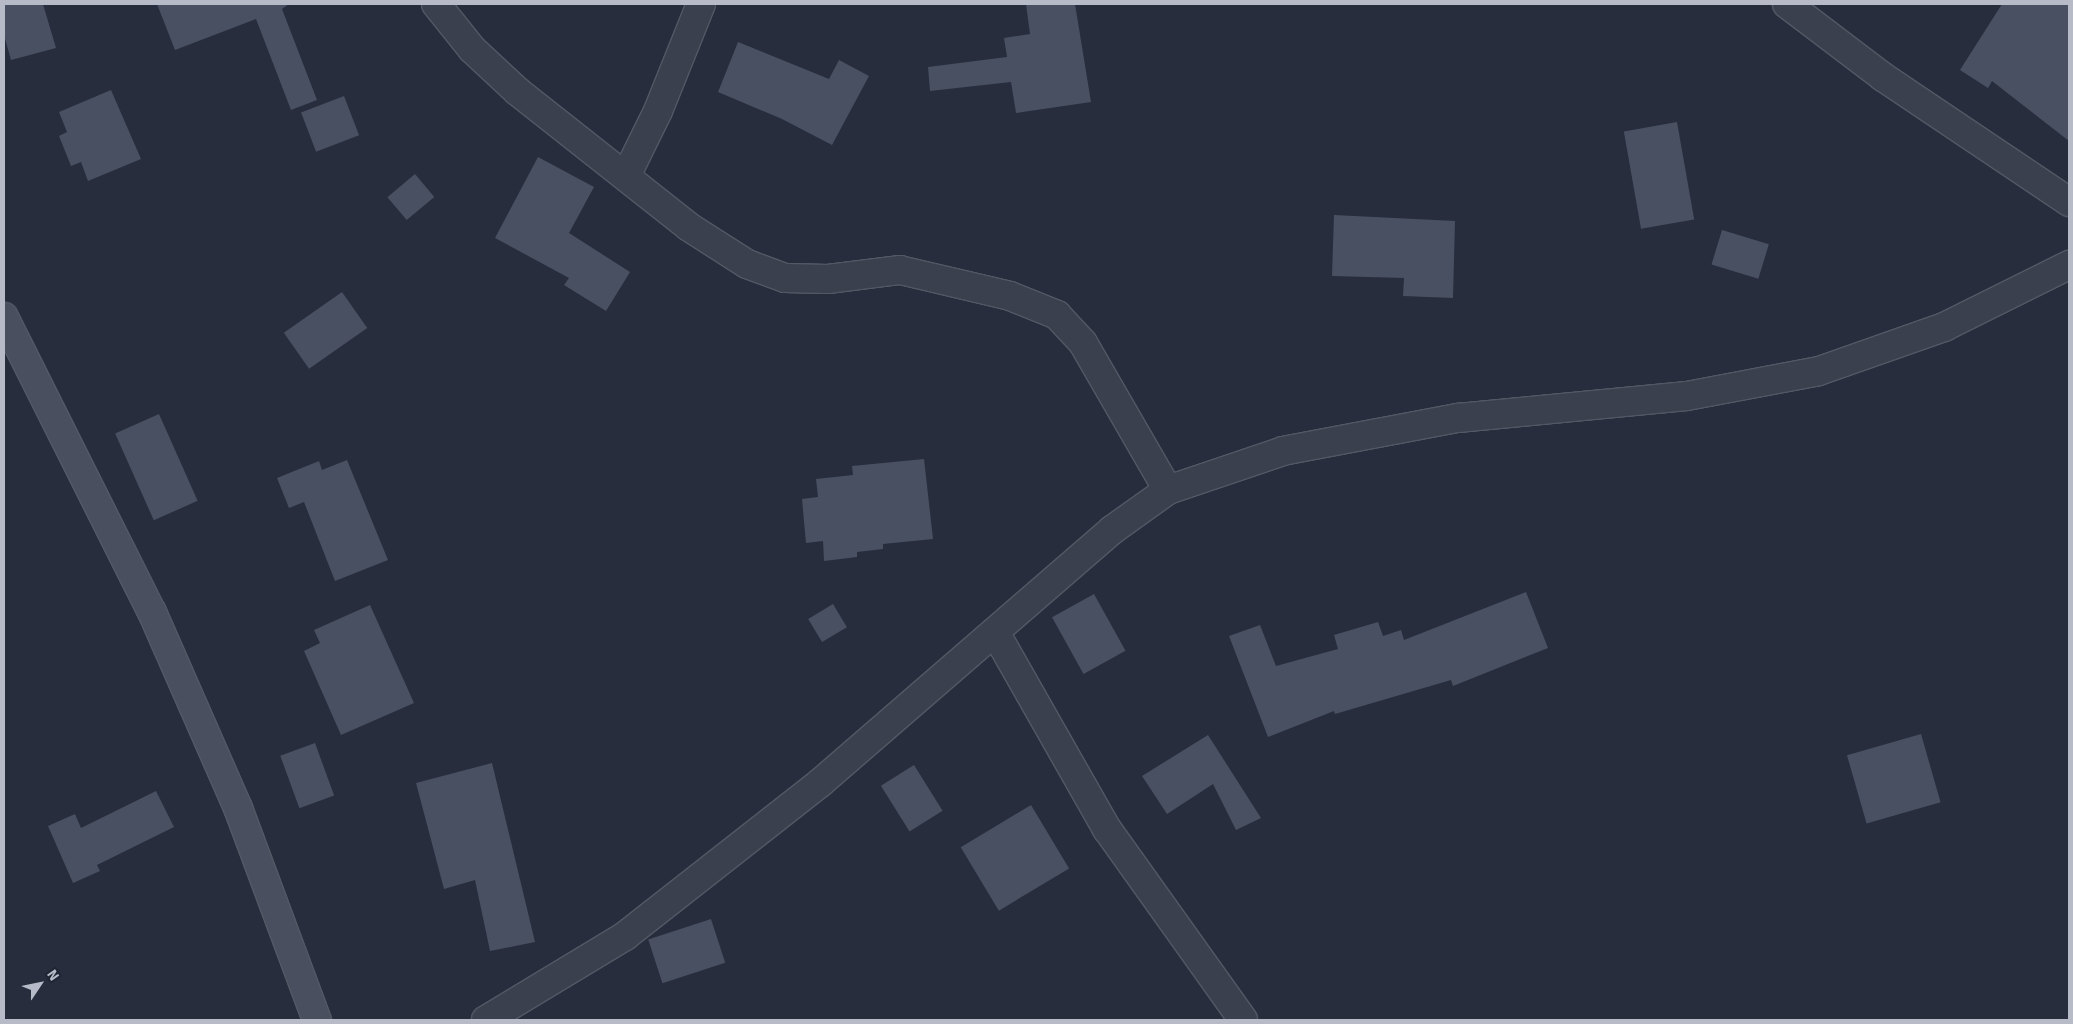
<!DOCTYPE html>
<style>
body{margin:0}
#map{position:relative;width:2073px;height:1024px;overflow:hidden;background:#272d3d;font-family:Signika,sans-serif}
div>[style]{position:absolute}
.building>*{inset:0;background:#495061;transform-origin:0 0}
.roads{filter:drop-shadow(1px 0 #535865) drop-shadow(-1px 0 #535865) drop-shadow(0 1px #535865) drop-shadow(0 -1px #535865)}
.street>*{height:28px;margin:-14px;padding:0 14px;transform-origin:14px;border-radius:14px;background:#3b404e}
.secondary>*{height:28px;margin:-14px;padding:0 14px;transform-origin:14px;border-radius:14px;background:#4a4f60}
span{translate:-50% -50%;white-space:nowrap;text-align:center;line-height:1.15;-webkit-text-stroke:4px #202533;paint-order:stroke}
.frame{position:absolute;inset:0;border:5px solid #b7bbc8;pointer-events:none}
.north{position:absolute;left:15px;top:959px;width:50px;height:50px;-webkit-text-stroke:4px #202533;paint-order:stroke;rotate:56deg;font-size:14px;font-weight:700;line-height:20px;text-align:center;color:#b7bbc8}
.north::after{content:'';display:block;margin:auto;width:18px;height:22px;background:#b7bbc8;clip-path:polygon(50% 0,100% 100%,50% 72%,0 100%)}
</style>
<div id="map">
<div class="building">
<i style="clip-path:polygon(4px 4px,43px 4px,56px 48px,11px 60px,4px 35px)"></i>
<i style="clip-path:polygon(157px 4px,289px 4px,282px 9px,317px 100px,291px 110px,256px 19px,175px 50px)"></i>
<i style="clip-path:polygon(1026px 4px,1075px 4px,1091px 102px,1016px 113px,1011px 82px,930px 91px,928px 67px,1007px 57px,1004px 38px,1030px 34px)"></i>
<i style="clip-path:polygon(2002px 4px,2069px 4px,2069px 141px,1992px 81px,1988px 88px,1960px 70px)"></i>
<i style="clip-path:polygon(738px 42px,829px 79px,839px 60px,869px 76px,832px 145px,782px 119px,718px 92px)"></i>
<i style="clip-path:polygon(111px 90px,141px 159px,88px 181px,81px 162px,71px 166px,59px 136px,67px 132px,59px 112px)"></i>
<i style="left:344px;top:96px;width:42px;height:46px;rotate:69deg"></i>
<i style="left:1677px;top:122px;width:99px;height:54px;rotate:80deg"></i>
<i style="clip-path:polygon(538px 157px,594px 187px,569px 233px,630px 272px,606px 311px,564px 285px,569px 278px,495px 238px)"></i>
<i style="left:415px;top:174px;width:30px;height:36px;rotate:50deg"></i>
<i style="clip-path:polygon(1334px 215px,1455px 221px,1453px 298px,1403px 296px,1404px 278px,1332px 276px)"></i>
<i style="left:1722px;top:230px;width:49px;height:36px;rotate:17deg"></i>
<i style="left:342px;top:292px;width:44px;height:71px;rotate:55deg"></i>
<i style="left:159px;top:414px;width:95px;height:48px;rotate:66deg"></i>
<i style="clip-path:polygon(924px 459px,933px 539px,883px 544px,883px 549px,857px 552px,857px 557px,824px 561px,823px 541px,806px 543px,802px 499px,818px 497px,816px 479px,853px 475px,852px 466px)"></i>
<i style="clip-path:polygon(347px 460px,388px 560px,335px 581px,304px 502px,289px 508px,277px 478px,319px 461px,322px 470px)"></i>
<i style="clip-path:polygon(1526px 592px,1548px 648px,1453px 686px,1451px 680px,1335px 714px,1334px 711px,1268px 737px,1229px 636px,1260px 625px,1276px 666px,1338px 649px,1334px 635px,1378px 622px,1383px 636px,1401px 630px,1404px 640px)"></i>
<i style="left:1094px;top:594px;width:65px;height:48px;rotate:61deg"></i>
<i style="left:833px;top:604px;width:27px;height:29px;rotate:59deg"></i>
<i style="clip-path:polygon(370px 605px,414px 703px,341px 735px,304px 651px,320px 643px,314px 630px)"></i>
<i style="left:1921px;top:734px;width:71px;height:77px;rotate:74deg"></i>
<i style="clip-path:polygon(1208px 735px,1261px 818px,1236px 830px,1213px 784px,1167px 814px,1142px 776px)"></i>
<i style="left:315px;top:743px;width:56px;height:37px;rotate:70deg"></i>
<i style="clip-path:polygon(492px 763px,535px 942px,490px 951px,475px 880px,444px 889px,416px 783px)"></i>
<i style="left:914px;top:765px;width:54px;height:39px;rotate:58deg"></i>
<i style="clip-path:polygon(156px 791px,174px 827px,97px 865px,100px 871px,73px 883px,48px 826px,75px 814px,81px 828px)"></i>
<i style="left:1031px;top:805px;width:74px;height:82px;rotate:59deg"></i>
<i style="left:711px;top:919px;width:46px;height:66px;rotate:72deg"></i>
</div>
<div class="roads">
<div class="street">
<i style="left:436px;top:4px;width:58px;rotate:51.3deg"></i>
<i style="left:472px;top:49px;width:62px;rotate:43deg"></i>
<i style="left:517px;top:91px;width:219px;rotate:38.3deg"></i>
<i style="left:689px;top:227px;width:69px;rotate:32.5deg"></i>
<i style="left:747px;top:264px;width:40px;rotate:20.2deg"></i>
<i style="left:785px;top:278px;width:43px;rotate:1.3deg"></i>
<i style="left:828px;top:279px;width:73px;rotate:-7.1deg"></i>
<i style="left:900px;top:270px;width:113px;rotate:13.3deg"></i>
<i style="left:1010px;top:296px;width:51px;rotate:22deg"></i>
<i style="left:1057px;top:315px;width:38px;rotate:47deg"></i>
<i style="left:1083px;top:343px;width:170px;rotate:60deg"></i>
<i style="left:1787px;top:4px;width:121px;rotate:37.2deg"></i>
<i style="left:1883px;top:77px;width:224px;rotate:33.9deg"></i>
<i style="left:626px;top:176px;width:72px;rotate:-63.8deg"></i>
<i style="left:658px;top:111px;width:115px;rotate:-68.1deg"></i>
<i style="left:995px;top:632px;width:227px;rotate:60.4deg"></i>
<i style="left:1107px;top:829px;width:234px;rotate:54.5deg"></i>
<i style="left:486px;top:1020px;width:162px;rotate:-31.1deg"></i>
<i style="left:625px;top:936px;width:248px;rotate:-38.1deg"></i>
<i style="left:820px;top:783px;width:386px;rotate:-40.9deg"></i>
<i style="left:1112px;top:530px;width:69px;rotate:-35.5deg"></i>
<i style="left:1168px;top:490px;width:121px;rotate:-18.7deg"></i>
<i style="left:1283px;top:451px;width:178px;rotate:-10.7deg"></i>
<i style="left:1458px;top:418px;width:230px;rotate:-5.5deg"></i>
<i style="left:1687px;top:396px;width:134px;rotate:-10.7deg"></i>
<i style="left:1819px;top:371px;width:133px;rotate:-19.4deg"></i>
<i style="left:1944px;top:327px;width:140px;rotate:-26.4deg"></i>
</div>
<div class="secondary">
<i style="left:4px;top:317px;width:330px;rotate:63.4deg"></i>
<i style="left:152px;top:612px;width:214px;rotate:66.3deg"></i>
<i style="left:238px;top:808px;width:226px;rotate:69.6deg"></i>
</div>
</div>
<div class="frame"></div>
<div class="north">N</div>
</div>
